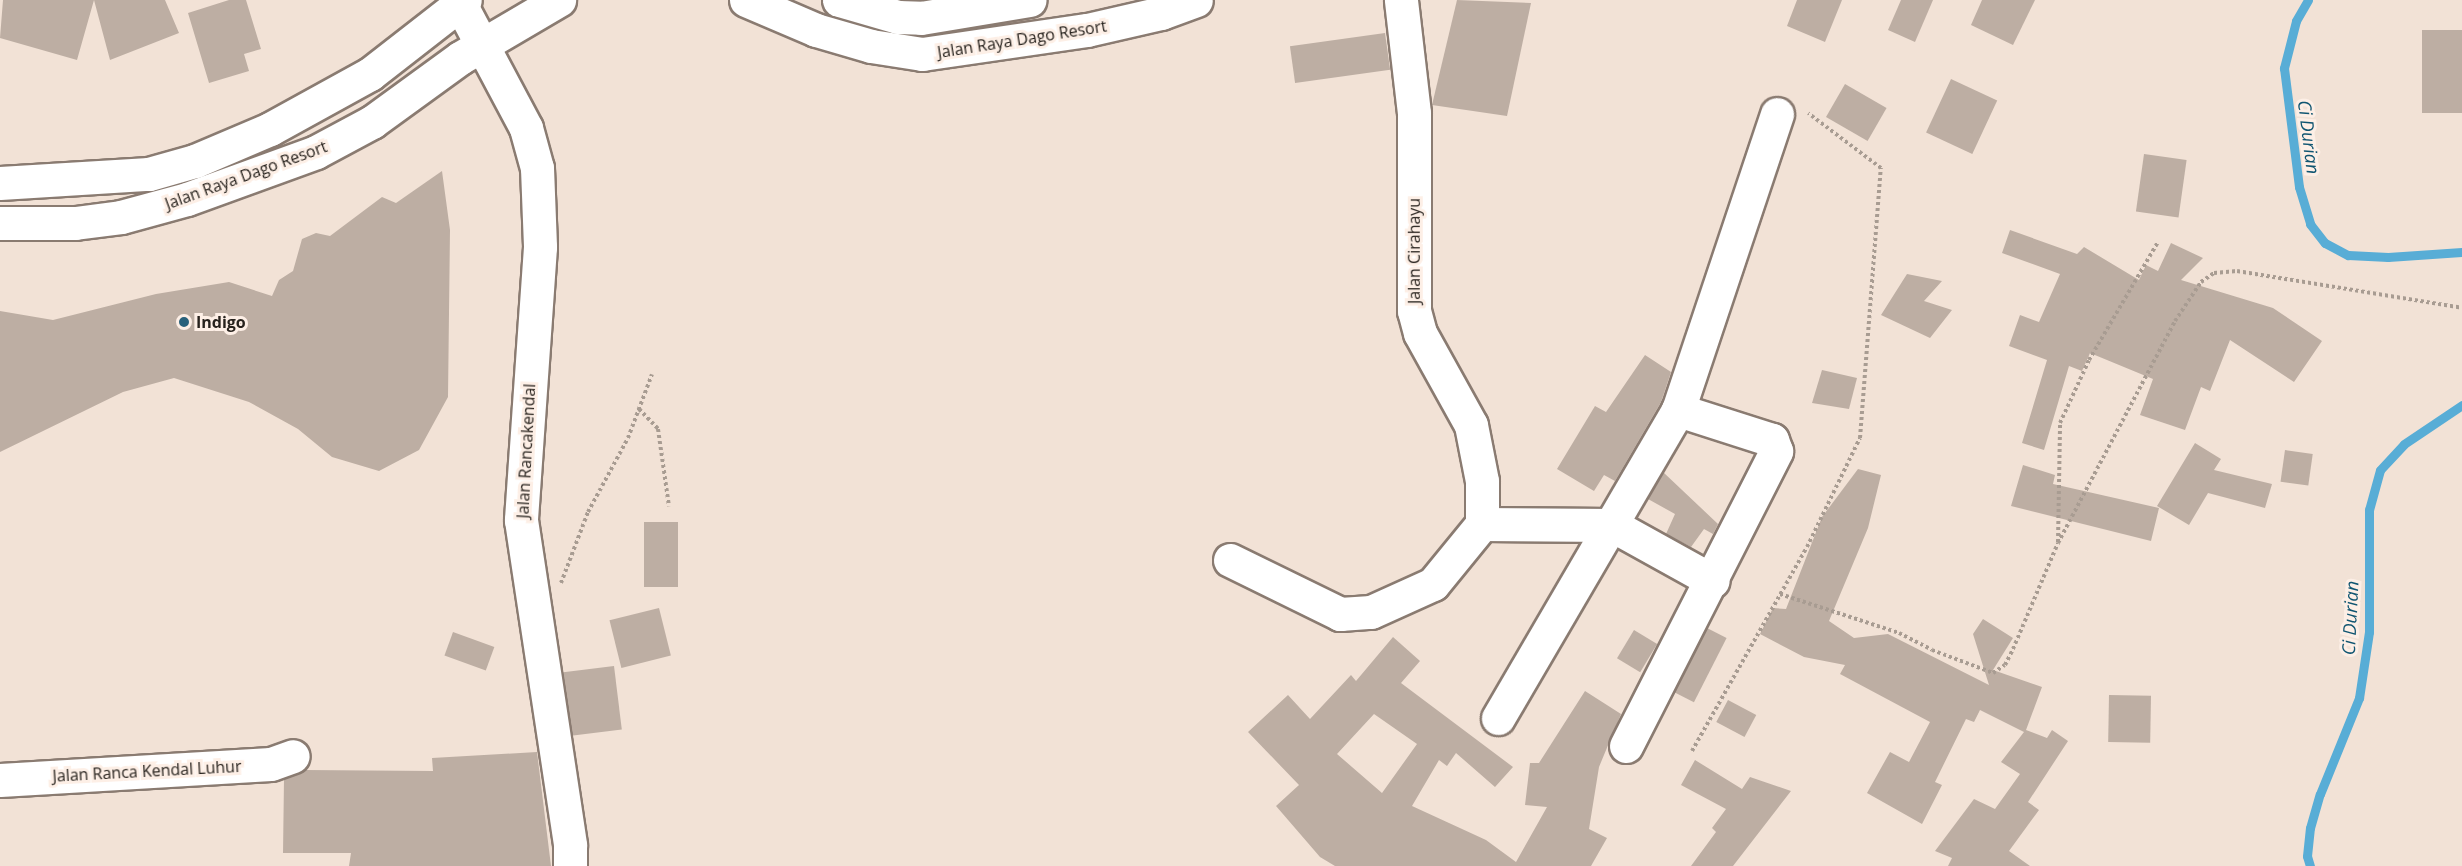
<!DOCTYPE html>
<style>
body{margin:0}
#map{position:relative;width:2462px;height:866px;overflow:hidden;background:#f2e2d6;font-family:"Open Sans",sans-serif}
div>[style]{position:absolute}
.stream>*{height:9px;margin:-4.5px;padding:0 4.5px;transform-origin:4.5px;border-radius:4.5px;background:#58add6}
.building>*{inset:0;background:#bdaea3;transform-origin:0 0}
.path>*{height:4px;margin-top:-2px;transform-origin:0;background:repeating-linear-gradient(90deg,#a89c92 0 3px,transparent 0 6px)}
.roads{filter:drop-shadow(2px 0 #8a7b71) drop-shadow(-2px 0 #8a7b71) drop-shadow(0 2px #8a7b71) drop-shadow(0 -2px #8a7b71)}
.minor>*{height:33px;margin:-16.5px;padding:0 16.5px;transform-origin:16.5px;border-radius:16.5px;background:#fff}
.dots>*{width:16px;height:16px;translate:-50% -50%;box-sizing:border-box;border:3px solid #fdefe6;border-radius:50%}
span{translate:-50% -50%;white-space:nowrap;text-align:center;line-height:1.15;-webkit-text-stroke:6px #fdefe6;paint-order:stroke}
.street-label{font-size:16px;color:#27221d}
.poi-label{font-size:16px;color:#27221d;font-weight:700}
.left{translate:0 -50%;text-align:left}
.water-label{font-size:18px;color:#105571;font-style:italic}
</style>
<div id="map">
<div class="stream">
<i style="left:2308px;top:0;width:24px;rotate:120deg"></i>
<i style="left:2296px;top:21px;width:49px;rotate:104.3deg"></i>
<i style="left:2284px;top:68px;width:120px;rotate:82.8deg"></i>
<i style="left:2299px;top:187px;width:39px;rotate:73deg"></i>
<i style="left:2310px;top:224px;width:24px;rotate:52deg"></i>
<i style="left:2325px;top:243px;width:26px;rotate:28deg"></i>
<i style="left:2348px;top:255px;width:40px;rotate:2.9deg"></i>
<i style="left:2388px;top:257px;width:74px;rotate:-3.9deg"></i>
<i style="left:2310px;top:866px;width:10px;rotate:-107deg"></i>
<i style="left:2307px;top:856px;width:28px;rotate:-84deg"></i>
<i style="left:2310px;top:828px;width:35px;rotate:-74deg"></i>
<i style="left:2320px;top:794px;width:104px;rotate:-67.9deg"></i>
<i style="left:2359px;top:698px;width:67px;rotate:-81.4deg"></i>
<i style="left:2369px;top:632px;width:122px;rotate:-90deg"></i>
<i style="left:2369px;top:510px;width:41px;rotate:-74.6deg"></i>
<i style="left:2380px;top:470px;width:35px;rotate:-47deg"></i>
<i style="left:2404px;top:444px;width:70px;rotate:-33.9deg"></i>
</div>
<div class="building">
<i style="clip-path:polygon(3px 0,165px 0,179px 33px,110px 60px,94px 0,77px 60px,0 38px)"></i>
<i style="clip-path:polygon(229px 0,246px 0,261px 49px,244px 54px,249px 71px,209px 83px,188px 13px)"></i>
<i style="clip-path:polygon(1457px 0,1531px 3px,1507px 116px,1432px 105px)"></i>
<i style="clip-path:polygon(1797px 0,1842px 0,1825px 42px,1787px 26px)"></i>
<i style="clip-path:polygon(1901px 0,1933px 0,1915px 42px,1888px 30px)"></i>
<i style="clip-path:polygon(1982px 0,2035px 0,2013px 45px,1971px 25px)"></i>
<i style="left:2462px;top:30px;width:83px;height:40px;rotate:90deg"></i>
<i style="left:1385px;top:33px;width:37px;height:96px;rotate:82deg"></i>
<i style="left:1951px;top:79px;width:51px;height:59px;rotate:25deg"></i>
<i style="left:1845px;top:84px;width:48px;height:38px;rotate:30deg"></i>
<i style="left:2144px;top:154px;width:43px;height:58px;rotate:8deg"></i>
<i style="clip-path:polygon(442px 171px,450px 230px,448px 397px,419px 450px,379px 471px,332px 457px,298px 429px,249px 402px,174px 378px,123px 392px,0 452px,0 311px,53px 320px,156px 294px,229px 282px,272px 296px,279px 280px,293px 271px,302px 239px,316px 233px,330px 236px,382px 197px,396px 203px)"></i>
<i style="clip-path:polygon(2010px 230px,2077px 254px,2084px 247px,2139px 280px,2146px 265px,2158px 271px,2171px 243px,2203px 258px,2181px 280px,2273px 308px,2322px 341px,2294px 382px,2230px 340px,2210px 391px,2201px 387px,2185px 430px,2140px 415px,2153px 379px,2090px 353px,2082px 371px,2069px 366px,2044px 450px,2022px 443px,2047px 360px,2009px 346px,2020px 315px,2039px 322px,2060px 274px,2002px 253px)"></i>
<i style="clip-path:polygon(1907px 274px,1942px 281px,1924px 301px,1952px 310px,1930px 338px,1881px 315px)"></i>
<i style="clip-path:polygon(1645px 355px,1671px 372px,1661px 402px,1615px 481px,1604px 475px,1594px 491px,1557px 469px,1595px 406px,1606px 412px)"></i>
<i style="clip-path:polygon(1822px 370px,1857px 378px,1849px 409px,1812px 403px)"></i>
<i style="clip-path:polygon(2195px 443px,2221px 459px,2214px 470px,2272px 484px,2265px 508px,2208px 493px,2189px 525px,2157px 506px)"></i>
<i style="left:2285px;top:450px;width:28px;height:32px;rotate:8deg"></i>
<i style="clip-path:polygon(2023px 465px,2055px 475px,2053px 484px,2159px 508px,2151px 541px,2011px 506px)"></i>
<i style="clip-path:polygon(1858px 469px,1881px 475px,1868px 528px,1829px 621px,1854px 638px,1888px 634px,1989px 685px,1973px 634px,1983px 619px,2013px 638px,1993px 670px,2042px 687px,2026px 730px,2047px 738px,2052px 730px,2068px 741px,2028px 802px,2039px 810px,2009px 851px,2030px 866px,1948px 866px,1952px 858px,1935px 851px,1974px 799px,1995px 809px,2020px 774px,2001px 762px,2024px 732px,1980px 710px,1974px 722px,1966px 719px,1935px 782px,1942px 785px,1922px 824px,1867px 793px,1890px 752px,1909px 762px,1930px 722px,1840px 674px,1845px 665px,1804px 657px,1760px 634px,1773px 608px,1786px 609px,1822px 517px)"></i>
<i style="clip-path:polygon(1663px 472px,1718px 524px,1713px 534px,1704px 529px,1691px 547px,1666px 534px,1675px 514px,1648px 499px)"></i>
<i style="left:644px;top:522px;width:34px;height:65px"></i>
<i style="left:659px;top:608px;width:49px;height:51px;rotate:76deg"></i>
<i style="left:1707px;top:628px;width:22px;height:72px;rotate:27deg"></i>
<i style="left:1634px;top:630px;width:27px;height:33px;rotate:31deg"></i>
<i style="left:453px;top:632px;width:44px;height:25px;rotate:20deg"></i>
<i style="clip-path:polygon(evenodd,1393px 637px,1420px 661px,1401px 683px,1513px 767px,1495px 787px,1456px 753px,1447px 766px,1439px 760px,1412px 806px,1486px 840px,1516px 862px,1547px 807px,1525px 805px,1530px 763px,1539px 763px,1585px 691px,1621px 714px,1599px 767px,1589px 829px,1607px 838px,1591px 866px,1335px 866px,1320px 857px,1276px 806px,1299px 785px,1248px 732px,1288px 695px,1310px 719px,1351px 675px,1356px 681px,1393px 637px,1374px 714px,1417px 744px,1382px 793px,1337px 754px,1374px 714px)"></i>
<i style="left:614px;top:666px;width:64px;height:51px;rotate:83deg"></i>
<i style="left:2109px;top:695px;width:42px;height:47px;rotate:1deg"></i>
<i style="left:1728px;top:700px;width:32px;height:25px;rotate:28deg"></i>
<i style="clip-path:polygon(537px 752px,551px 866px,349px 866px,351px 853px,283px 853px,284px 779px,305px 770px,433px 771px,432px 758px)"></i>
<i style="clip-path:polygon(1695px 760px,1742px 789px,1750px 777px,1791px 791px,1733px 866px,1691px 866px,1716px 832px,1712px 828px,1726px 809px,1681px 785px)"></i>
</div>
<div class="path">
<i style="left:639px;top:409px;width:28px;rotate:46deg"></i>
<i style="left:658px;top:429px;width:78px;rotate:81.9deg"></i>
<i style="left:2058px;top:542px;width:119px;rotate:-89deg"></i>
<i style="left:2060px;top:423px;width:69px;rotate:-65.3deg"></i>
<i style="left:2089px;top:360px;width:137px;rotate:-59.7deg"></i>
<i style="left:561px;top:583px;width:76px;rotate:-69.2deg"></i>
<i style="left:588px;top:512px;width:84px;rotate:-61.6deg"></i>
<i style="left:628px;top:438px;width:68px;rotate:-69.4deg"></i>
<i style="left:1780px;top:594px;width:125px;rotate:18.1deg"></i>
<i style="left:1899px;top:633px;width:37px;rotate:27deg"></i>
<i style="left:1932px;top:650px;width:65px;rotate:20.7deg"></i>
<i style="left:1993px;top:673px;width:14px;rotate:-34deg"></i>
<i style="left:2005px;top:665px;width:18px;rotate:-63deg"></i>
<i style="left:2013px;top:649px;width:115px;rotate:-67deg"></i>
<i style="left:2058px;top:543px;width:251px;rotate:-62.2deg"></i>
<i style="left:2175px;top:321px;width:47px;rotate:-56.3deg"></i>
<i style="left:2201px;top:282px;width:16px;rotate:-35deg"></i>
<i style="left:2214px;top:273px;width:23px;rotate:-5deg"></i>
<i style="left:2237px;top:271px;width:228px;rotate:9.3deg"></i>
<i style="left:1692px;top:751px;width:234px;rotate:-60.6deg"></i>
<i style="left:1807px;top:547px;width:121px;rotate:-64.1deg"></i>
<i style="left:1860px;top:438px;width:271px;rotate:-85.6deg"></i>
<i style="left:1881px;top:168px;width:91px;rotate:-143deg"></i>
</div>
<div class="roads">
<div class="minor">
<i style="left:458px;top:0;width:145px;rotate:62deg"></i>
<i style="left:526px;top:128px;width:41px;rotate:74.6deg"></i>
<i style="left:537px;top:168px;width:79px;rotate:87.8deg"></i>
<i style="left:540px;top:247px;width:274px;rotate:94deg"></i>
<i style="left:521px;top:520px;width:329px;rotate:81.4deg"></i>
<i style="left:570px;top:845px;width:21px;rotate:90deg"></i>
<i style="left:746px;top:0;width:76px;rotate:23.2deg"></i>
<i style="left:816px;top:30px;width:57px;rotate:16.2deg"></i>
<i style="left:871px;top:46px;width:52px;rotate:8.9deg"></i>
<i style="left:922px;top:54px;width:167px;rotate:-8.3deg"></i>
<i style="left:1087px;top:30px;width:76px;rotate:-12.9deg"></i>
<i style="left:1161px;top:13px;width:37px;rotate:-20deg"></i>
<i style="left:839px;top:0;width:61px;rotate:16.1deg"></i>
<i style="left:898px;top:17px;width:23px;rotate:2deg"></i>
<i style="left:921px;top:18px;width:110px;rotate:-9.4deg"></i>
<i style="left:0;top:183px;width:149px;rotate:-3.5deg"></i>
<i style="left:149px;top:174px;width:48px;rotate:-15.8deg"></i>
<i style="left:195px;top:161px;width:82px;rotate:-23.1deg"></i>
<i style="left:270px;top:129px;width:114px;rotate:-28.8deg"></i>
<i style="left:370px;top:74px;width:120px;rotate:-37.9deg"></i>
<i style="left:0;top:223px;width:75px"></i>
<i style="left:75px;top:223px;width:46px;rotate:-7.4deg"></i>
<i style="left:121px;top:217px;width:68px;rotate:-15.3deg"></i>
<i style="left:187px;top:199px;width:137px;rotate:-20deg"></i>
<i style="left:316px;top:152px;width:64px;rotate:-28.2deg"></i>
<i style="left:372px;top:122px;width:109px;rotate:-36deg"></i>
<i style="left:460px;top:58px;width:115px;rotate:-30.4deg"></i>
<i style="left:1482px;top:524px;width:130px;rotate:0.4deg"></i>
<i style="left:1612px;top:525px;width:115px;rotate:29deg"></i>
<i style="left:1230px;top:560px;width:123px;rotate:26.1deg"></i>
<i style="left:1340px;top:614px;width:31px;rotate:-4deg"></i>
<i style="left:1371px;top:612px;width:68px;rotate:-24.3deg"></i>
<i style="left:1433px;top:584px;width:77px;rotate:-50.8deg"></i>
<i style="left:1482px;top:524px;width:43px;rotate:-90deg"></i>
<i style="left:1482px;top:481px;width:57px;rotate:-101.1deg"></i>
<i style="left:1471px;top:425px;width:105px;rotate:-119deg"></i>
<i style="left:1420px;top:333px;width:23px;rotate:-105deg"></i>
<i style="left:1414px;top:311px;width:198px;rotate:-90deg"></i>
<i style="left:1414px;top:113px;width:114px;rotate:-96.6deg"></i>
<i style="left:1498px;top:718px;width:357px;rotate:-59.7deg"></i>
<i style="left:1678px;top:410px;width:312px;rotate:-71.5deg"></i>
<i style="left:1626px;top:746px;width:331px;rotate:-63deg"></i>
<i style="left:1776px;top:451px;width:12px;rotate:-110deg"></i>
<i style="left:1772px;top:440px;width:99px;rotate:-162.3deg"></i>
<i style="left:0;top:780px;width:271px;rotate:-3.4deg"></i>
<i style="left:271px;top:764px;width:23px;rotate:-20deg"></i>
</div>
</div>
<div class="dots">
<i style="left:184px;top:322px;background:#29617b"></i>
</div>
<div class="street-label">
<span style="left:1022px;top:39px;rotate:-9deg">Jalan Raya Dago Resort</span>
<span style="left:246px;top:175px;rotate:-20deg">Jalan Raya Dago Resort</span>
<span style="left:1414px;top:251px;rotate:-90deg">Jalan Cirahayu</span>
<span style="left:526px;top:451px;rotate:-87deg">Jalan Rancakendal</span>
<span style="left:147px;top:771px;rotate:-3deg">Jalan Ranca Kendal Luhur</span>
</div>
<div class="poi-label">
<span class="left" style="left:196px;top:322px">Indigo</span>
</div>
<div class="water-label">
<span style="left:2309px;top:137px;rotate:83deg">Ci Durian</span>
<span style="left:2350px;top:618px;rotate:-87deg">Ci Durian</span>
</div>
</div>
